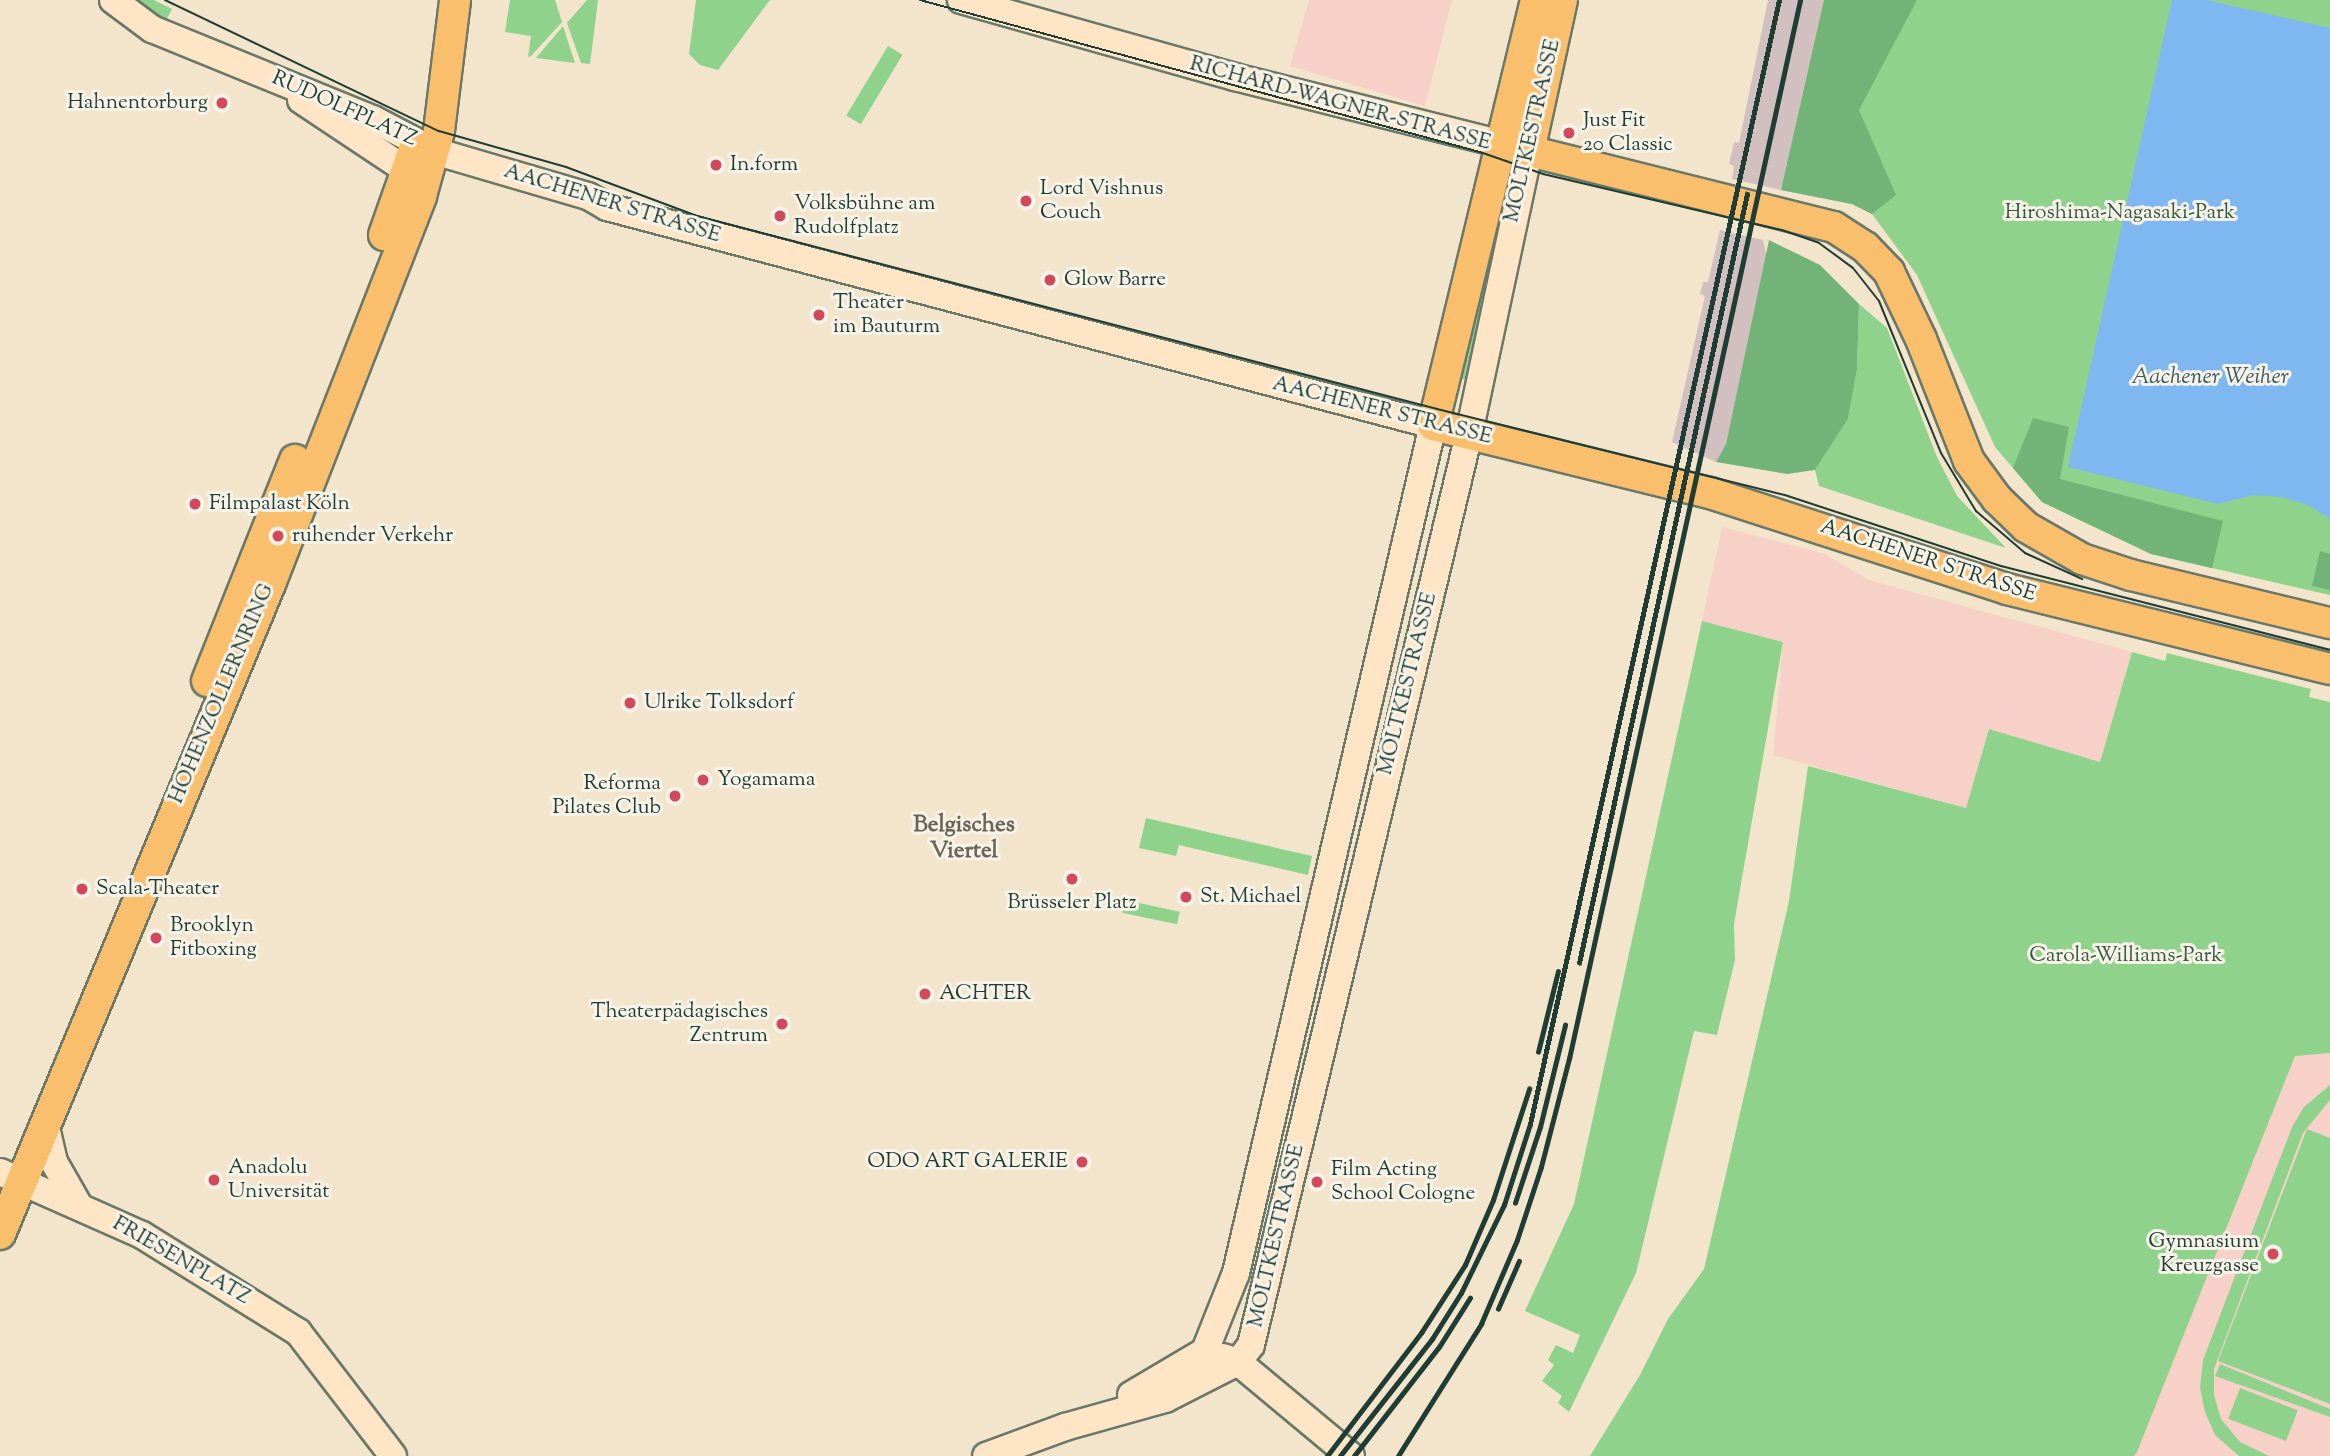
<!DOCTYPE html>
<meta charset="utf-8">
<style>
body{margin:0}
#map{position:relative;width:2330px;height:1456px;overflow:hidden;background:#f2e5cc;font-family:"Sorts Mill Goudy",serif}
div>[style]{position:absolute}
.built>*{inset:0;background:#f7d1c7}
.industrial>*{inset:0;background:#d2bfc0}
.green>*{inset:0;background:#8ed28c;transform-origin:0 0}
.forest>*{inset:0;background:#72b478}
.water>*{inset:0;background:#7fb8f0}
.roads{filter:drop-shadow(2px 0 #697869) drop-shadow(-2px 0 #697869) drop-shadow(0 2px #697869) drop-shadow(0 -2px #697869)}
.secondary>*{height:26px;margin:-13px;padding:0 13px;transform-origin:13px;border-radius:13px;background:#fde5c5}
.primary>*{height:30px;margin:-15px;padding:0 15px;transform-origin:15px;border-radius:15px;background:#f9bf6d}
.tram>*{height:2px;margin:-1px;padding:0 1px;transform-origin:1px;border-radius:1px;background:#1f3d34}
.rail>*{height:4.5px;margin:-2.25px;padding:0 2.25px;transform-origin:2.25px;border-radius:2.25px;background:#1f3d34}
.dots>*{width:19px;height:19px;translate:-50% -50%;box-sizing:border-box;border:4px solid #f7f3e8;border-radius:50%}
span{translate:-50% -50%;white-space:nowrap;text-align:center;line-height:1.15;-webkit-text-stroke:6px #f7f3e8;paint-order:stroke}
.poi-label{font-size:21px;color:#1f3d34}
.right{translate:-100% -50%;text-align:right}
.left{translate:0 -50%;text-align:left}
.street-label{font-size:21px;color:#1f3d34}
.park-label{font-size:21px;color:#355b46}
.water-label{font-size:23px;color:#375c63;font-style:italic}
.neighbourhood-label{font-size:23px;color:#6c6354;font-weight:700}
</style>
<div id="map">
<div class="built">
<i style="clip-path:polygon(1309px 0,1452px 0,1425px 106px,1290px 66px)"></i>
<i style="clip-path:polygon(1722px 527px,1823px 553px,1869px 580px,2132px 652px,2100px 762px,1989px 729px,1966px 808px,1773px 755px,1783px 642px,1702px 621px)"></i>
<i style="clip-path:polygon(2330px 1053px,2330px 1456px,2134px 1456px,2295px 1055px)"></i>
</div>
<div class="industrial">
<i style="clip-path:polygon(1768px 0,1824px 0,1781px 190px,1732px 179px,1734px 166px,1729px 164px,1734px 142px,1739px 143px)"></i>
<i style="clip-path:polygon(1720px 230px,1763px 240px,1767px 257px,1726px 444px,1716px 462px,1672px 442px,1705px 296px,1700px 294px,1703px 282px,1708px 282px)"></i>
</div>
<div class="green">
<i style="clip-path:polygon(121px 0,154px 0,172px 9px,163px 26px)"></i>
<i style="clip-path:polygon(510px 0,555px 0,562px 22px,531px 56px,528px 57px,531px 36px,505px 32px)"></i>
<i style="clip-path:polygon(587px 0,598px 0,590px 64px,581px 63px,567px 23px)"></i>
<i style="clip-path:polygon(696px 0,770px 0,718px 70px,700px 65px,689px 54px)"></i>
<i style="clip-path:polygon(1824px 0,2330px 0,2330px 595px,2151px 554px,2042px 502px,1995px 447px,1917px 275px,1872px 214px,1852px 204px,1781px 190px)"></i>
<i style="clip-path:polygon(563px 26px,575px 63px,536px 58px)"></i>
<i style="left:888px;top:46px;width:17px;height:81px;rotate:31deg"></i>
<i style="clip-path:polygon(1506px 186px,1509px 186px,1470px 381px,1458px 378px)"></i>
<i style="clip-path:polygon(1859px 304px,1887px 328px,1937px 457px,1957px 496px,2006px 548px,1819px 486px,1815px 470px,1848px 419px,1857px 370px)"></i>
<i style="clip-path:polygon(1702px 621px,1783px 642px,1734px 924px,1735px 960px,1717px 1035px,1694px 1031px,1636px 1273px,1569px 1412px,1558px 1403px,1562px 1396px,1542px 1381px,1554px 1365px,1548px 1360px,1556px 1345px,1573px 1353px,1580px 1335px,1525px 1311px,1574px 1204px)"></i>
<i style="clip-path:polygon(2132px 652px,2165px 661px,2167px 653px,2311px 689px,2309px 697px,2330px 702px,2330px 1053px,2295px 1056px,2137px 1452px,2134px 1456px,1590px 1456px,1640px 1375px,1668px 1319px,1704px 1269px,1789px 901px,1808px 766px,1966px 808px,1989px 729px,2100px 762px)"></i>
<i style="clip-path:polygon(1146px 818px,1312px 856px,1308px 875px,1179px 845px,1176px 856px,1139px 848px)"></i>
<i style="left:1125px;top:900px;width:56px;height:13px;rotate:12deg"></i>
<i style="clip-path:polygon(2330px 1085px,2330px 1100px,2303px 1133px,2214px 1369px,2214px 1395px,2221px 1419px,2240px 1442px,2269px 1456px,2239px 1456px,2215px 1435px,2205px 1412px,2200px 1388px,2203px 1360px,2292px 1127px,2304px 1107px)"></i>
<i style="clip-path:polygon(2307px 1129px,2330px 1138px,2330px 1404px,2218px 1361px)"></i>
<i style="clip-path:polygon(2220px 1364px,2330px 1409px,2330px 1417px,2215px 1376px)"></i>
<i style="left:2240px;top:1388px;width:62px;height:33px;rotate:21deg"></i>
</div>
<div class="forest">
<i style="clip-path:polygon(1824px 0,1917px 0,1859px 110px,1896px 195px,1872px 214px,1852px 204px,1781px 190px)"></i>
<i style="clip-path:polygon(1769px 240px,1820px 265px,1859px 304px,1857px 370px,1848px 419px,1815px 470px,1787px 474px,1716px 462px,1726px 444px)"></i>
<i style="clip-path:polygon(2033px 418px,2069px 427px,2060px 479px,2223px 521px,2212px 568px,2151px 554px,2042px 502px,2013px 468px)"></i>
<i style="clip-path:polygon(2320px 551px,2330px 554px,2330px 590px,2312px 586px)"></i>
</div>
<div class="water">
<i style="clip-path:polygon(2172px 0,2207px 0,2330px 28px,2330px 519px,2310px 506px,2282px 497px,2254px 495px,2218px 504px,2068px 467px)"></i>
</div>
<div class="roads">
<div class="secondary">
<i style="left:113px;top:0;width:49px;rotate:36.6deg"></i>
<i style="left:152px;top:29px;width:239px;rotate:22.2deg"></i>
<i style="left:373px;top:119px;width:69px;rotate:27.7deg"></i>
<i style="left:434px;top:151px;width:160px;rotate:16.3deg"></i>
<i style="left:588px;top:196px;width:22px;rotate:30deg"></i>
<i style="left:607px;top:207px;width:854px;rotate:14.78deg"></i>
<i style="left:1433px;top:425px;width:871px;rotate:103.08deg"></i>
<i style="left:1236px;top:1273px;width:84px;rotate:111.7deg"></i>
<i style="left:961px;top:0;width:285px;rotate:15.7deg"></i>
<i style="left:1235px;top:77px;width:303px;rotate:14.1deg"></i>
<i style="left:1529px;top:151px;width:289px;rotate:102deg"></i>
<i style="left:1469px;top:434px;width:937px;rotate:103.46deg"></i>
<i style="left:1251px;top:1345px;width:21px;rotate:127deg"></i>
<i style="left:1238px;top:1362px;width:82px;rotate:153.1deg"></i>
<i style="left:1165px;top:1399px;width:104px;rotate:164.4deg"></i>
<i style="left:1065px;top:1427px;width:84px;rotate:159.8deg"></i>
<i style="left:301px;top:100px;width:128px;rotate:33.6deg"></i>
<i style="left:45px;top:1123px;width:40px;rotate:77deg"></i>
<i style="left:54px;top:1162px;width:48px;rotate:60.3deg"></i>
<i style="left:0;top:1172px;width:155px;rotate:23.9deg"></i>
<i style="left:142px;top:1235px;width:184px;rotate:31.9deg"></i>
<i style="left:298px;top:1332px;width:156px;rotate:52.5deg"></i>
<i style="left:1223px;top:1357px;width:16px;rotate:18deg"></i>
<i style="left:1238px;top:1362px;width:147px;rotate:39.8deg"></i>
<i style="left:1131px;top:1395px;width:86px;rotate:-30.7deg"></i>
</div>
<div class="primary">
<i style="left:1536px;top:0;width:437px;rotate:103.6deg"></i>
<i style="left:1433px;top:425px;width:285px;rotate:13.8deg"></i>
<i style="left:1710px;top:493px;width:312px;rotate:17.9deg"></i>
<i style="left:2007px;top:589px;width:333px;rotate:13.9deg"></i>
<i style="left:1562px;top:0;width:155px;rotate:102.3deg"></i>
<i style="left:1529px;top:151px;width:314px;rotate:14deg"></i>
<i style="left:1834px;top:227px;width:37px;rotate:33deg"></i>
<i style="left:1865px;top:247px;width:35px;rotate:46deg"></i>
<i style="left:1889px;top:272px;width:74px;rotate:64.5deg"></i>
<i style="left:1921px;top:339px;width:131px;rotate:68.5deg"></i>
<i style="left:1969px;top:461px;width:47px;rotate:53.6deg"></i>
<i style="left:1997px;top:499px;width:40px;rotate:44deg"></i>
<i style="left:2026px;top:527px;width:64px;rotate:29.7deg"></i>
<i style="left:2082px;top:559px;width:52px;rotate:18.1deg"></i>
<i style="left:2131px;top:575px;width:205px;rotate:13.6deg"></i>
<i style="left:384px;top:235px;width:93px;rotate:-70.6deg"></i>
<i style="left:207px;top:681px;width:238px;rotate:-68.3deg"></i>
<i style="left:0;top:1234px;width:704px;rotate:-67.44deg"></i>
<i style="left:270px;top:584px;width:416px;rotate:-68.7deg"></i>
<i style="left:421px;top:196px;width:67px;rotate:-74.5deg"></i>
<i style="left:439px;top:131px;width:132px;rotate:-83deg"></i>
</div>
</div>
<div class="tram">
<i style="left:165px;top:0;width:304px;rotate:25.6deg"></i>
<i style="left:439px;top:131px;width:132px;rotate:15.8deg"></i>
<i style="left:566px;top:167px;width:140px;rotate:20.5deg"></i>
<i style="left:697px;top:216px;width:765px;rotate:14.62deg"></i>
<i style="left:1437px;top:409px;width:358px;rotate:13.9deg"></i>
<i style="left:1785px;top:495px;width:227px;rotate:18.2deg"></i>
<i style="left:2001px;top:566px;width:340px;rotate:14.3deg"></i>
<i style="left:920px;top:0;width:580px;rotate:15.19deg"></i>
<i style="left:1480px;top:152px;width:67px;rotate:19.2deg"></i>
<i style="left:1543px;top:174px;width:245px;rotate:13.2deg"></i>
<i style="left:1782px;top:230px;width:39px;rotate:19deg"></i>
<i style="left:1819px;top:243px;width:42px;rotate:36.3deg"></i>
<i style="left:1853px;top:268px;width:42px;rotate:51.8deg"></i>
<i style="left:1879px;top:301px;width:164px;rotate:67.8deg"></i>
<i style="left:1941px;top:453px;width:68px;rotate:58.9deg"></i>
<i style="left:1976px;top:511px;width:65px;rotate:40.6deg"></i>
<i style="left:2025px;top:553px;width:63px;rotate:24.5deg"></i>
</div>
<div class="rail">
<i style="left:1579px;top:963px;width:787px;rotate:-77.68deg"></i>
<i style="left:1538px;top:1052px;width:83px;rotate:-76.1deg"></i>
<i style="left:1515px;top:1203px;width:80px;rotate:-71.8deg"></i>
<i style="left:1540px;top:1127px;width:105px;rotate:-76.2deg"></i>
<i style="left:1498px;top:1309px;width:52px;rotate:-66.4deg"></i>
<i style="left:1327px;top:1456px;width:155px;rotate:-52.6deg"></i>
<i style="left:1421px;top:1333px;width:81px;rotate:-57.1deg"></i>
<i style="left:1465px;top:1265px;width:71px;rotate:-66.7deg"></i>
<i style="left:1493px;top:1200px;width:117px;rotate:-72deg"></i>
<i style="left:1340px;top:1456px;width:149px;rotate:-51.8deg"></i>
<i style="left:1432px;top:1339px;width:54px;rotate:-57.8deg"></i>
<i style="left:1461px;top:1293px;width:98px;rotate:-64deg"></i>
<i style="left:1504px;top:1205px;width:85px;rotate:-72.2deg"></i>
<i style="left:1530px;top:1124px;width:1151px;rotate:-77.51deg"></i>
<i style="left:1354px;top:1456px;width:138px;rotate:-52.1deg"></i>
<i style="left:1439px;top:1347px;width:58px;rotate:-57.7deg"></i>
<i style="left:1398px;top:1456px;width:156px;rotate:-57.8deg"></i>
<i style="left:1481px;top:1324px;width:91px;rotate:-66.8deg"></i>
<i style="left:1517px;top:1240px;width:77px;rotate:-71.8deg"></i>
<i style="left:1541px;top:1167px;width:112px;rotate:-75.5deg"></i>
<i style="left:1569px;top:1059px;width:1084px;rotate:-77.69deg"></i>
</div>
<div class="dots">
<i style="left:222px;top:103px;background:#d1495b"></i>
<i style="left:1569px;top:133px;background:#d1495b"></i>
<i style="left:716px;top:165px;background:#d1495b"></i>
<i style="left:1026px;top:201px;background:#d1495b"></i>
<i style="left:780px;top:216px;background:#d1495b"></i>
<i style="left:1050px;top:280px;background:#d1495b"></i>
<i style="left:819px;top:315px;background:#d1495b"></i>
<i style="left:195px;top:504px;background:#d1495b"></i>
<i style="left:278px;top:536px;background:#d1495b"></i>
<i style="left:630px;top:703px;background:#d1495b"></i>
<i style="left:703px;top:780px;background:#d1495b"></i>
<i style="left:675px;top:796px;background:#d1495b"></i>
<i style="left:1072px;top:879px;background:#d1495b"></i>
<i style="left:82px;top:889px;background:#d1495b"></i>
<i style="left:1186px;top:897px;background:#d1495b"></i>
<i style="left:156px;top:938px;background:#d1495b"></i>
<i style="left:925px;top:994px;background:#d1495b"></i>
<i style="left:782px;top:1024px;background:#d1495b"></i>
<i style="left:1082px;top:1162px;background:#d1495b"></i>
<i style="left:214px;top:1180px;background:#d1495b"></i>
<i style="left:1317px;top:1182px;background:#d1495b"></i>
<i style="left:2273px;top:1254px;background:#d1495b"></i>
</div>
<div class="poi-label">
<span class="right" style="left:208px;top:103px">Hahnentorburg</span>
<span class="left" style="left:1583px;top:133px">Just Fit<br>20 Classic</span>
<span class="left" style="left:730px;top:165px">In.form</span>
<span class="left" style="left:1040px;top:201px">Lord Vishnus<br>Couch</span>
<span class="left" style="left:794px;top:216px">Volksbühne am<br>Rudolfplatz</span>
<span class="left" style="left:1064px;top:280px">Glow Barre</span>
<span class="left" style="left:833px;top:315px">Theater<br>im Bauturm</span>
<span class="left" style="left:209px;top:504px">Filmpalast Köln</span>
<span class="left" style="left:292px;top:536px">ruhender Verkehr</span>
<span class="left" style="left:644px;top:703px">Ulrike Tolksdorf</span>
<span class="left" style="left:717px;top:780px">Yogamama</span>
<span class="right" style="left:661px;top:796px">Reforma<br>Pilates Club</span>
<span class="left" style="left:96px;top:889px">Scala-Theater</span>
<span class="left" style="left:1200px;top:897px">St. Michael</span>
<span style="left:1072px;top:903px">Brüsseler Platz</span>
<span class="left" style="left:170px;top:938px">Brooklyn<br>Fitboxing</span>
<span class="left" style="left:939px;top:994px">ACHTER</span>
<span class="right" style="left:768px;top:1024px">Theaterpädagisches<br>Zentrum</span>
<span class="right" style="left:1068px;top:1162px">ODO ART GALERIE</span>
<span class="left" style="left:228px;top:1180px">Anadolu<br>Universität</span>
<span class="left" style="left:1331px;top:1182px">Film Acting<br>School Cologne</span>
<span class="right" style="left:2259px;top:1254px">Gymnasium<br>Kreuzgasse</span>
</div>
<div class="street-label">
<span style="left:1340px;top:104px;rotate:15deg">RICHARD-WAGNER-STRASSE</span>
<span style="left:344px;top:109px;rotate:24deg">RUDOLFPLATZ</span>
<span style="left:1533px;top:131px;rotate:-77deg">MOLTKESTRASSE</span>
<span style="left:612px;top:204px;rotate:17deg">AACHENER STRASSE</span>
<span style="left:1382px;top:411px;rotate:14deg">AACHENER STRASSE</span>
<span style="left:1928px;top:561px;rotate:18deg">AACHENER STRASSE</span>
<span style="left:1408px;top:684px;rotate:-76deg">MOLTKESTRASSE</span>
<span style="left:222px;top:694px;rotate:-67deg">HOHENZOLLERNRING</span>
<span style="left:1277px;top:1236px;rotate:-77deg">MOLTKESTRASSE</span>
<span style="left:181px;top:1261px;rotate:30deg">FRIESENPLATZ</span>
</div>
<div class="park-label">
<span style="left:2120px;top:213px">Hiroshima-Nagasaki-Park</span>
<span style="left:2126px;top:956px">Carola-Williams-Park</span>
</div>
<div class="water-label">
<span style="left:2210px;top:378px">Aachener Weiher</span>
</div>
<div class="neighbourhood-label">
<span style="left:964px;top:839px">Belgisches<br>Viertel</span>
</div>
</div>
